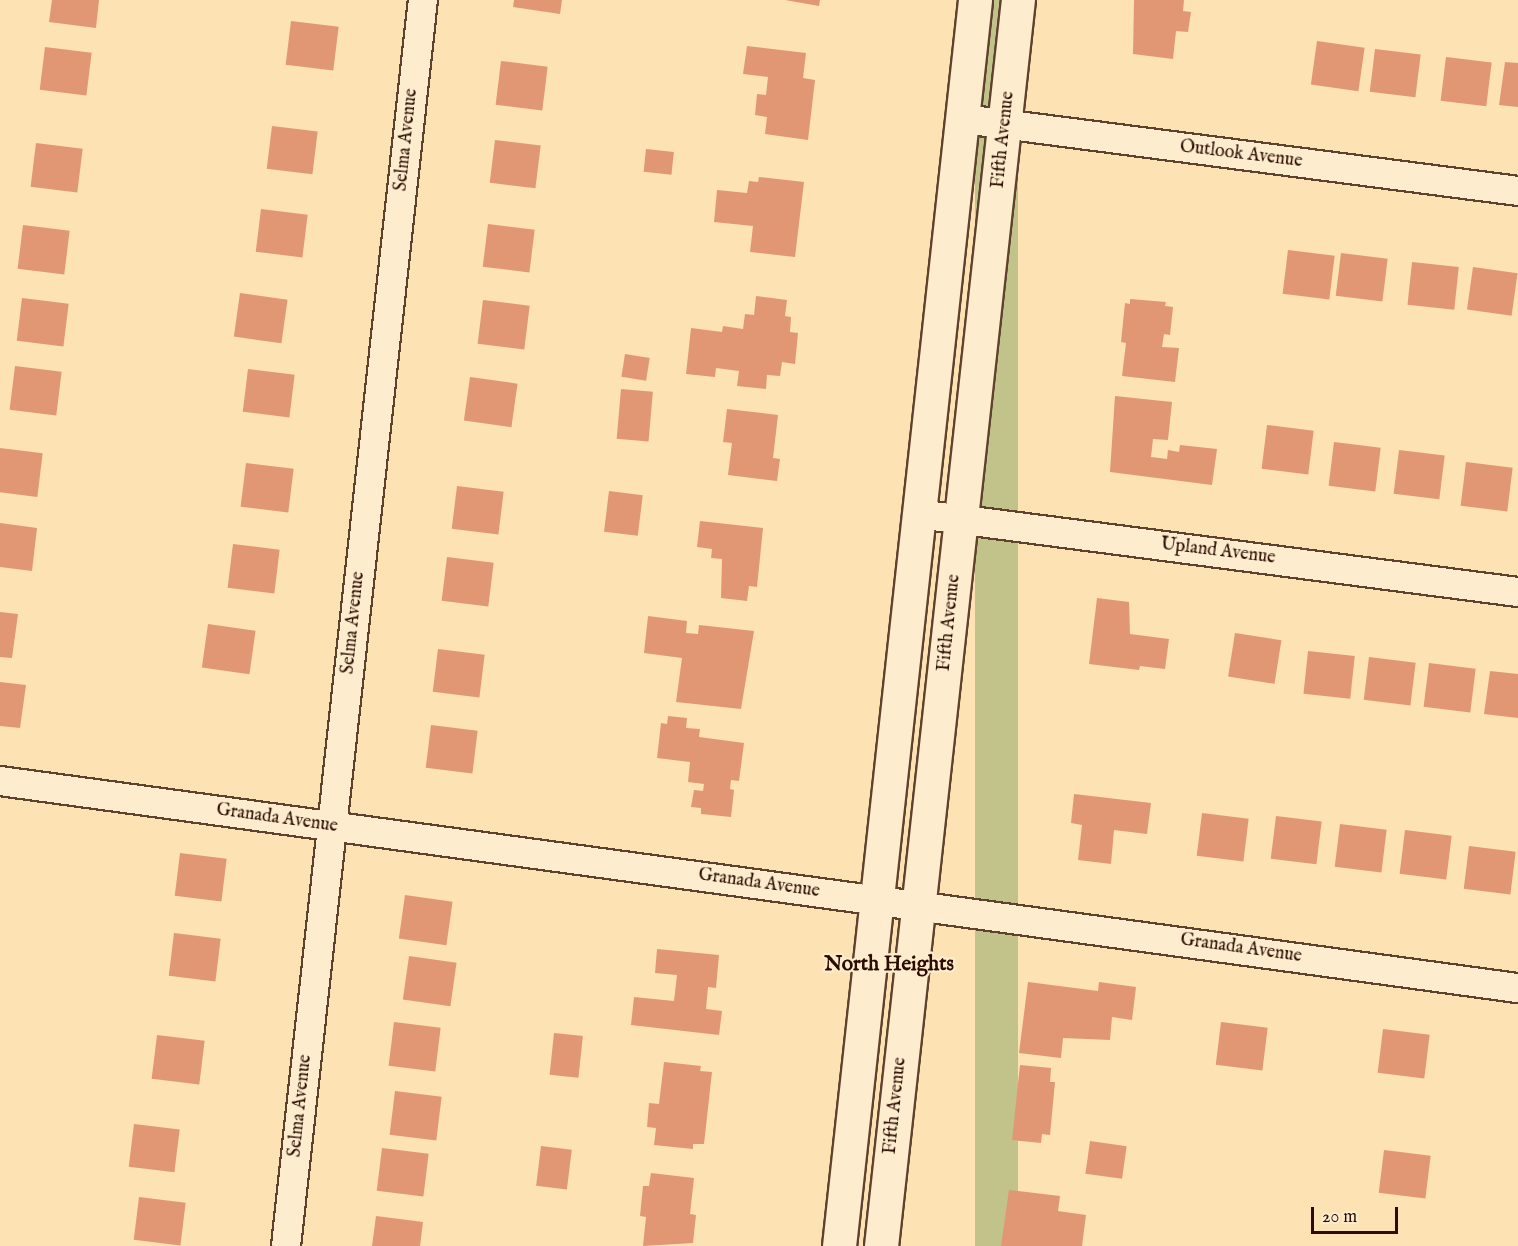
<!DOCTYPE html>
<style>
body{margin:0}
#map{position:relative;width:1518px;height:1246px;overflow:hidden;background:#fde2b3;font-family:"IM FELL English",serif}
div>[style]{position:absolute}
.green>*{inset:0;background:#c1c38b;transform-origin:0 0}
.building>*{inset:0;background:#e19774;transform-origin:0 0}
.roads{filter:drop-shadow(2px 0 #5f422d) drop-shadow(-2px 0 #5f422d) drop-shadow(0 2px #5f422d) drop-shadow(0 -2px #5f422d)}
.minor>*{height:28px;margin:-14px;padding:0 14px;transform-origin:14px;border-radius:14px;background:#feecce}
.tertiary>*{height:33px;margin:-16.5px;padding:0 16.5px;transform-origin:16.5px;border-radius:16.5px;background:#feecce}
span{translate:-50% -50%;white-space:nowrap;text-align:center;line-height:1.15;-webkit-text-stroke:4.5px #feecce;paint-order:stroke}
.street-label{font-size:18px;color:#2a0c00}
.quarter-label{font-size:21px;color:#2a0c00;font-weight:700}
.scale{position:absolute;left:1311px;top:1207px;width:87px;height:27px;box-sizing:border-box;border:3px solid #2a0c00;border-top:0;padding-left:8px;font-size:18px;line-height:21px;white-space:nowrap;color:#2a0c00;-webkit-text-stroke:4px #feecce;paint-order:stroke}
</style>
<div id="map">
<div class="green">
<i style="left:975px;top:0;width:43px;height:1253px"></i>
</div>
<div class="building">
<i style="clip-path:polygon(52px 0,99px 0,96px 28px,49px 22px)"></i>
<i style="clip-path:polygon(514px 0,562px 0,560px 14px,513px 7px)"></i>
<i style="clip-path:polygon(785px 0,820px 0,819px 6px)"></i>
<i style="clip-path:polygon(1134px 0,1184px 0,1183px 11px,1191px 12px,1188px 32px,1176px 31px,1173px 59px,1133px 54px)"></i>
<i style="left:291px;top:21px;width:48px;height:44px;rotate:7deg"></i>
<i style="left:1317px;top:41px;width:48px;height:44px;rotate:8deg"></i>
<i style="clip-path:polygon(747px 46px,806px 53px,803px 78px,815px 80px,808px 140px,765px 134px,767px 117px,755px 115px,757px 94px,766px 95px,768px 77px,743px 74px)"></i>
<i style="left:45px;top:47px;width:47px;height:43px;rotate:7deg"></i>
<i style="left:1375px;top:49px;width:46px;height:43px;rotate:7deg"></i>
<i style="left:1446px;top:57px;width:46px;height:44px;rotate:7deg"></i>
<i style="left:501px;top:61px;width:47px;height:44px;rotate:7deg"></i>
<i style="clip-path:polygon(1505px 62px,1518px 63px,1518px 107px,1499px 105px)"></i>
<i style="left:272px;top:126px;width:46px;height:43px;rotate:7deg"></i>
<i style="left:495px;top:140px;width:46px;height:43px;rotate:7deg"></i>
<i style="left:36px;top:143px;width:47px;height:44px;rotate:7deg"></i>
<i style="left:646px;top:149px;width:28px;height:23px;rotate:6deg"></i>
<i style="clip-path:polygon(759px 177px,804px 182px,795px 257px,750px 252px,753px 226px,714px 222px,717px 190px,747px 193px,749px 181px,758px 182px)"></i>
<i style="left:261px;top:209px;width:47px;height:43px;rotate:7deg"></i>
<i style="left:488px;top:224px;width:47px;height:43px;rotate:7deg"></i>
<i style="left:23px;top:225px;width:47px;height:44px;rotate:7deg"></i>
<i style="left:1288px;top:250px;width:47px;height:44px;rotate:7deg"></i>
<i style="left:1341px;top:253px;width:47px;height:43px;rotate:7deg"></i>
<i style="left:1412px;top:262px;width:47px;height:43px;rotate:6deg"></i>
<i style="left:1473px;top:267px;width:45px;height:43px;rotate:8deg"></i>
<i style="left:240px;top:293px;width:48px;height:44px;rotate:8deg"></i>
<i style="clip-path:polygon(756px 296px,787px 300px,785px 316px,791px 317px,790px 332px,798px 333px,795px 364px,782px 362px,780px 376px,767px 375px,766px 389px,737px 386px,739px 371px,716px 368px,715px 377px,686px 374px,691px 328px,722px 332px,723px 326px,743px 329px,745px 314px,754px 315px)"></i>
<i style="left:22px;top:298px;width:47px;height:43px;rotate:7deg"></i>
<i style="clip-path:polygon(1130px 299px,1166px 302px,1165px 306px,1173px 307px,1170px 335px,1164px 334px,1162px 347px,1179px 348px,1175px 382px,1122px 376px,1126px 343px,1121px 342px,1125px 303px,1130px 304px)"></i>
<i style="left:483px;top:300px;width:47px;height:44px;rotate:7deg"></i>
<i style="left:625px;top:354px;width:25px;height:23px;rotate:9deg"></i>
<i style="left:15px;top:366px;width:47px;height:44px;rotate:7deg"></i>
<i style="left:248px;top:369px;width:47px;height:43px;rotate:7deg"></i>
<i style="left:470px;top:377px;width:48px;height:44px;rotate:8deg"></i>
<i style="left:621px;top:389px;width:32px;height:50px;rotate:5deg"></i>
<i style="clip-path:polygon(1115px 396px,1172px 402px,1168px 440px,1153px 439px,1151px 457px,1167px 459px,1168px 450px,1179px 452px,1180px 445px,1217px 449px,1212px 485px,1110px 472px)"></i>
<i style="clip-path:polygon(727px 409px,778px 415px,773px 458px,780px 459px,777px 481px,728px 475px,732px 443px,723px 442px)"></i>
<i style="left:1267px;top:425px;width:47px;height:44px;rotate:7deg"></i>
<i style="left:1334px;top:442px;width:47px;height:44px;rotate:7deg"></i>
<i style="left:0;top:448px;width:43px;height:44px;rotate:7deg"></i>
<i style="left:1399px;top:450px;width:46px;height:44px;rotate:7deg"></i>
<i style="left:1466px;top:462px;width:47px;height:44px;rotate:7deg"></i>
<i style="left:246px;top:463px;width:48px;height:44px;rotate:7deg"></i>
<i style="left:457px;top:486px;width:47px;height:43px;rotate:7deg"></i>
<i style="left:609px;top:491px;width:34px;height:41px;rotate:7deg"></i>
<i style="clip-path:polygon(700px 521px,763px 528px,757px 587px,749px 586px,747px 601px,721px 598px,722px 559px,711px 558px,712px 549px,697px 547px)"></i>
<i style="clip-path:polygon(0 523px,37px 528px,32px 571px,0 567px)"></i>
<i style="left:233px;top:544px;width:47px;height:44px;rotate:7deg"></i>
<i style="left:447px;top:557px;width:47px;height:44px;rotate:7deg"></i>
<i style="clip-path:polygon(1097px 598px,1129px 602px,1130px 634px,1169px 639px,1165px 669px,1140px 666px,1139px 670px,1089px 664px)"></i>
<i style="clip-path:polygon(0 612px,18px 614px,12px 658px,0 657px)"></i>
<i style="clip-path:polygon(648px 616px,687px 621px,686px 633px,698px 634px,699px 625px,754px 631px,741px 709px,676px 702px,682px 658px,644px 653px)"></i>
<i style="left:208px;top:624px;width:48px;height:44px;rotate:8deg"></i>
<i style="left:1235px;top:633px;width:47px;height:44px;rotate:9deg"></i>
<i style="left:438px;top:649px;width:47px;height:43px;rotate:7deg"></i>
<i style="left:1308px;top:651px;width:47px;height:43px;rotate:6deg"></i>
<i style="left:1369px;top:657px;width:47px;height:43px;rotate:7deg"></i>
<i style="left:1429px;top:663px;width:47px;height:44px;rotate:7deg"></i>
<i style="clip-path:polygon(1490px 671px,1518px 674px,1518px 718px,1484px 714px)"></i>
<i style="clip-path:polygon(0 682px,26px 685px,20px 728px,0 726px)"></i>
<i style="clip-path:polygon(668px 716px,687px 718px,686px 728px,700px 729px,699px 737px,744px 743px,739px 781px,731px 780px,730px 789px,734px 790px,731px 817px,701px 814px,701px 808px,691px 807px,694px 790px,703px 791px,704px 784px,688px 782px,690px 762px,657px 758px,661px 723px,667px 724px)"></i>
<i style="left:431px;top:725px;width:47px;height:43px;rotate:7deg"></i>
<i style="clip-path:polygon(1074px 794px,1151px 803px,1147px 834px,1114px 830px,1111px 864px,1078px 860px,1082px 825px,1071px 823px)"></i>
<i style="left:1202px;top:813px;width:47px;height:43px;rotate:7deg"></i>
<i style="left:1276px;top:816px;width:46px;height:43px;rotate:7deg"></i>
<i style="left:1340px;top:824px;width:47px;height:43px;rotate:7deg"></i>
<i style="left:1405px;top:830px;width:47px;height:44px;rotate:7deg"></i>
<i style="left:1469px;top:846px;width:47px;height:43px;rotate:7deg"></i>
<i style="left:180px;top:853px;width:47px;height:43px;rotate:7deg"></i>
<i style="left:405px;top:895px;width:48px;height:44px;rotate:8deg"></i>
<i style="left:174px;top:933px;width:47px;height:43px;rotate:7deg"></i>
<i style="clip-path:polygon(657px 949px,719px 955px,716px 988px,708px 987px,706px 1009px,722px 1011px,719px 1035px,631px 1025px,634px 997px,674px 1001px,677px 975px,655px 973px)"></i>
<i style="left:409px;top:956px;width:48px;height:44px;rotate:8deg"></i>
<i style="clip-path:polygon(1028px 982px,1098px 991px,1099px 982px,1136px 987px,1132px 1020px,1112px 1017px,1110px 1040px,1063px 1038px,1061px 1058px,1019px 1053px)"></i>
<i style="left:394px;top:1022px;width:47px;height:44px;rotate:7deg"></i>
<i style="left:1221px;top:1022px;width:47px;height:43px;rotate:7deg"></i>
<i style="left:1383px;top:1029px;width:47px;height:44px;rotate:7deg"></i>
<i style="left:554px;top:1033px;width:29px;height:42px;rotate:6deg"></i>
<i style="left:157px;top:1035px;width:48px;height:44px;rotate:7deg"></i>
<i style="clip-path:polygon(664px 1062px,701px 1066px,700px 1071px,712px 1072px,704px 1144px,693px 1144px,693px 1149px,654px 1145px,656px 1128px,647px 1127px,649px 1103px,659px 1104px)"></i>
<i style="clip-path:polygon(1020px 1065px,1051px 1068px,1050px 1082px,1055px 1082px,1050px 1135px,1042px 1134px,1041px 1143px,1012px 1140px)"></i>
<i style="left:395px;top:1091px;width:47px;height:44px;rotate:7deg"></i>
<i style="left:134px;top:1124px;width:46px;height:43px;rotate:7deg"></i>
<i style="left:1090px;top:1141px;width:37px;height:33px;rotate:8deg"></i>
<i style="left:541px;top:1146px;width:31px;height:40px;rotate:7deg"></i>
<i style="left:382px;top:1148px;width:47px;height:43px;rotate:7deg"></i>
<i style="left:1384px;top:1150px;width:47px;height:43px;rotate:7deg"></i>
<i style="clip-path:polygon(651px 1173px,694px 1178px,690px 1214px,696px 1215px,693px 1243px,643px 1246px,646px 1217px,640px 1216px,643px 1186px,649px 1186px)"></i>
<i style="clip-path:polygon(1009px 1190px,1060px 1196px,1058px 1211px,1086px 1215px,1082px 1246px,1001px 1246px)"></i>
<i style="left:139px;top:1197px;width:47px;height:43px;rotate:7deg"></i>
<i style="clip-path:polygon(376px 1216px,423px 1222px,420px 1246px,372px 1246px)"></i>
</div>
<div class="roads">
<div class="minor">
<i style="left:964px;top:119px;width:559px;rotate:7.4deg"></i>
<i style="left:918px;top:514px;width:605px;rotate:7.41deg"></i>
<i style="left:0;top:781px;width:1532px;rotate:7.77deg"></i>
<i style="left:286px;top:1246px;width:1254px;rotate:-83.73deg"></i>
</div>
<div class="tertiary">
<i style="left:839px;top:1246px;width:1253px;rotate:-83.77deg"></i>
<i style="left:881px;top:1246px;width:1254px;rotate:-83.73deg"></i>
</div>
</div>
<div class="street-label">
<span style="left:407px;top:140px;rotate:-84deg">Selma Avenue</span>
<span style="left:1004px;top:140px;rotate:-84deg">Fifth Avenue</span>
<span style="left:1241px;top:155px;rotate:7deg">Outlook Avenue</span>
<span style="left:1218px;top:552px;rotate:7deg">Upland Avenue</span>
<span style="left:354px;top:623px;rotate:-84deg">Selma Avenue</span>
<span style="left:950px;top:623px;rotate:-84deg">Fifth Avenue</span>
<span style="left:277px;top:819px;rotate:8deg">Granada Avenue</span>
<span style="left:759px;top:884px;rotate:8deg">Granada Avenue</span>
<span style="left:1241px;top:949px;rotate:8deg">Granada Avenue</span>
<span style="left:301px;top:1106px;rotate:-84deg">Selma Avenue</span>
<span style="left:896px;top:1106px;rotate:-84deg">Fifth Avenue</span>
</div>
<div class="quarter-label">
<span style="left:889px;top:965px">North Heights</span>
</div>
<div class="scale">20 m</div>
</div>
